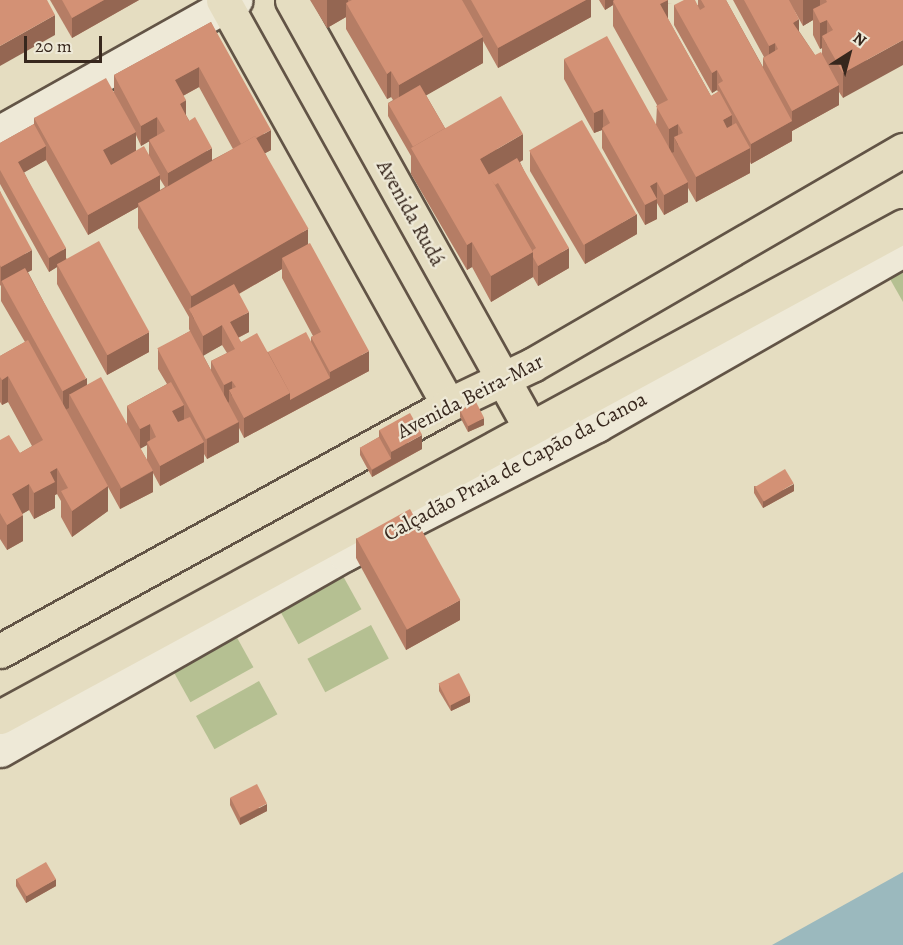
<!DOCTYPE html>
<meta charset="utf-8">
<style>
body{margin:0}
#map{position:relative;width:903px;height:945px;overflow:hidden;background:#e5ddc1;font-family:Alegreya,serif}
div>[style]{position:absolute}
.green>*{inset:0;background:#b5c092;transform-origin:0 0}
.water>*{inset:0;background:#9bb9be}
.roads{filter:drop-shadow(2px 0 #625446) drop-shadow(-2px 0 #625446) drop-shadow(0 2px #625446) drop-shadow(0 -2px #625446)}
.minor>*{height:33px;margin:-16.5px;padding:0 16.5px;transform-origin:16.5px;border-radius:16.5px;background:#eee9d7}
.major>*{height:33px;margin:-16.5px;padding:0 16.5px;transform-origin:16.5px;border-radius:16.5px;background:#e5ddc1}
.wall>*{inset:0;background:#b57d65}
.shaded-wall>*{inset:0;background:#946652}
.building>*{inset:0;background:#d39175;transform-origin:0 0}
span{translate:-50% -50%;white-space:nowrap;text-align:center;line-height:1.15;-webkit-text-stroke:4.5px #eee9d7;paint-order:stroke}
.street-label{font-size:21px;color:#37271d}
.north{position:absolute;left:819px;top:24px;width:60px;height:60px;-webkit-text-stroke:4px #eee9d7;paint-order:stroke;rotate:36deg;font-size:16px;font-weight:700;line-height:24px;text-align:center;color:#37271d}
.north::after{content:'';display:block;margin:auto;width:21px;height:27px;background:#37271d;clip-path:polygon(50% 0,100% 100%,50% 72%,0 100%)}
.scale{position:absolute;left:24px;top:36px;width:78px;height:27px;box-sizing:border-box;border:3px solid #37271d;border-top:0;padding-left:8px;font-size:18px;line-height:21px;white-space:nowrap;color:#37271d;-webkit-text-stroke:4px #eee9d7;paint-order:stroke}
</style>
<div id="map">
<div class="green">
<i style="clip-path:polygon(903px 272px,903px 302px,890px 279px)"></i>
<i style="left:343px;top:576px;width:38px;height:72px;rotate:61deg"></i>
<i style="left:371px;top:625px;width:38px;height:72px;rotate:62deg"></i>
<i style="left:235px;top:634px;width:38px;height:72px;rotate:61deg"></i>
<i style="left:259px;top:681px;width:38px;height:72px;rotate:61deg"></i>
</div>
<div class="water">
<i style="clip-path:polygon(903px 872px,903px 945px,772px 945px)"></i>
</div>
<div class="roads">
<div class="minor">
<i style="left:0;top:132px;width:270px;rotate:-29.3deg"></i>
<i style="left:0;top:750px;width:397px;rotate:-29.6deg"></i>
<i style="left:345px;top:554px;width:283px;rotate:-27.1deg"></i>
<i style="left:597px;top:425px;width:353px;rotate:-29.8deg"></i>
</div>
<div class="major">
<i style="left:223px;top:0;width:463px;rotate:60.9deg"></i>
<i style="left:292px;top:0;width:489px;rotate:60.9deg"></i>
<i style="left:0;top:651px;width:511px;rotate:-28.77deg"></i>
<i style="left:448px;top:405px;width:93px;rotate:-25.5deg"></i>
<i style="left:532px;top:365px;width:429px;rotate:-30.1deg"></i>
<i style="left:0;top:717px;width:1028px;rotate:-28.53deg"></i>
</div>
</div>
<div class="wall">
<i style="clip-path:polygon(50px 0,139px 0,72px 38px)"></i>
<i style="clip-path:polygon(310px 0,591px 0,591px 17px,498px 68px,483px 41px,483px 63px,426px 95px,445px 128px,523px 160px,520px 162px,569px 268px,538px 286px,533px 277px,491px 302px,472px 267px,467px 270px,411px 174px,411px 156px,388px 116px,388px 103px,393px 100px,391px 97px,387px 99px,346px 29px,346px 17px,327px 28px)"></i>
<i style="clip-path:polygon(evenodd,599px 0,668px 0,668px 19px,711px 96px,718px 92px,717px 90px,712px 93px,674px 25px,674px 5px,698px 5px,698px 0,726px 0,763px 67px,763px 58px,764px 57px,733px 0,903px 0,843px 98px,839px 92px,839px 105px,792px 131px,792px 141px,751px 164px,750px 162px,750px 173px,696px 202px,688px 188px,688px 202px,664px 215px,657px 203px,657px 219px,645px 225px,602px 148px,602px 130px,594px 133px,564px 79px,564px 59px,656px 125px,657px 105px,613px 26px,613px 5px,605px 10px,599px 0,794px 10px,803px 26px,813px 20px,813px 35px,820px 49px,822px 48px,822px 55px,815px 55px,799px 31px,794px 10px)"></i>
<i style="clip-path:polygon(evenodd,211px 22px,271px 150px,265px 153px,369px 371px,244px 438px,239px 428px,239px 442px,207px 459px,204px 454px,204px 462px,160px 486px,153px 473px,153px 492px,120px 509px,108px 487px,108px 511px,72px 537px,61px 517px,61px 501px,57px 494px,55px 495px,55px 508px,34px 519px,29px 510px,22px 514px,23px 541px,7px 550px,0 539px,0 440px,20px 453px,32px 446px,8px 402px,2px 405px,0 402px,0 356px,25px 342px,1px 301px,1px 286px,0 285px,0 191px,32px 270px,28px 272px,87px 385px,127px 424px,127px 406px,167px 384px,158px 369px,158px 349px,190px 331px,189px 329px,189px 317px,138px 228px,138px 207px,88px 235px,46px 160px,24px 172px,66px 258px,149px 352px,107px 375px,57px 284px,57px 267px,49px 272px,0 184px,0 143px,34px 124px,34px 118px,114px 92px,114px 75px,211px 22px,199px 87px,233px 149px,212px 160px,186px 115px,183px 96px,199px 87px,211px 22px,136px 135px,141px 146px,149px 141px,149px 155px,136px 151px,136px 135px,211px 22px,160px 179px,165px 187px,160px 190px,160px 179px,211px 22px,282px 269px,282px 278px,313px 336px,311px 337px,311px 343px,268px 352px,241px 342px,238px 338px,249px 332px,239px 294px,282px 269px,211px 22px,222px 345px,227px 353px,211px 361px,211px 370px,203px 355px,222px 345px,211px 22px,147px 445px,147px 460px,140px 448px,147px 445px)"></i>
<i style="clip-path:polygon(530px 151px,637px 234px,585px 264px,530px 171px)"></i>
<i style="clip-path:polygon(460px 410px,484px 425px,468px 432px,460px 417px)"></i>
<i style="clip-path:polygon(379px 430px,422px 449px,372px 477px,360px 455px,360px 448px,379px 437px)"></i>
<i style="clip-path:polygon(754px 486px,794px 491px,763px 508px,754px 493px)"></i>
<i style="clip-path:polygon(356px 538px,460px 620px,406px 650px,356px 558px)"></i>
<i style="clip-path:polygon(439px 684px,470px 702px,451px 711px,439px 691px)"></i>
<i style="clip-path:polygon(230px 798px,267px 811px,240px 825px,230px 805px)"></i>
<i style="clip-path:polygon(16px 879px,56px 886px,26px 903px,16px 886px)"></i>
</div>
<div class="shaded-wall">
<i style="clip-path:polygon(104px 0,139px 0,72px 38px,72px 18px)"></i>
<i style="clip-path:polygon(327px 0,348px 0,348px 6px,346px 3px,346px 17px,327px 28px)"></i>
<i style="clip-path:polygon(586px 0,591px 0,591px 17px,498px 68px,498px 48px)"></i>
<i style="clip-path:polygon(605px 0,623px 0,613px 1px,613px 5px,605px 10px)"></i>
<i style="clip-path:polygon(668px 0,668px 25px,660px 4px)"></i>
<i style="clip-path:polygon(803px 0,820px 0,820px 15px,813px 9px,813px 20px,803px 26px)"></i>
<i style="clip-path:polygon(55px 15px,55px 35px,0 66px,0 46px)"></i>
<i style="clip-path:polygon(799px 19px,799px 39px,793px 23px)"></i>
<i style="clip-path:polygon(827px 20px,827px 45px,822px 36px,822px 48px,820px 49px,820px 23px)"></i>
<i style="clip-path:polygon(483px 37px,483px 63px,399px 111px,399px 85px)"></i>
<i style="clip-path:polygon(903px 40px,903px 65px,843px 98px,843px 73px)"></i>
<i style="clip-path:polygon(775px 43px,775px 63px,769px 66px,769px 46px)"></i>
<i style="clip-path:polygon(199px 67px,199px 87px,175px 100px,175px 80px)"></i>
<i style="clip-path:polygon(717px 70px,717px 90px,712px 93px,712px 73px)"></i>
<i style="clip-path:polygon(391px 71px,391px 97px,387px 99px,387px 74px)"></i>
<i style="clip-path:polygon(839px 85px,839px 105px,792px 131px,792px 141px,751px 164px,751px 144px,792px 121px,792px 111px)"></i>
<i style="clip-path:polygon(186px 100px,186px 120px,180px 104px)"></i>
<i style="clip-path:polygon(603px 109px,603px 129px,602px 128px,602px 130px,594px 133px,594px 113px)"></i>
<i style="clip-path:polygon(732px 115px,732px 141px,723px 120px)"></i>
<i style="clip-path:polygon(157px 117px,157px 137px,141px 146px,141px 126px)"></i>
<i style="clip-path:polygon(678px 124px,678px 145px,674px 137px,674px 152px,669px 154px,669px 129px)"></i>
<i style="clip-path:polygon(271px 130px,271px 150px,242px 166px,242px 146px)"></i>
<i style="clip-path:polygon(136px 132px,136px 152px,103px 170px,103px 150px)"></i>
<i style="clip-path:polygon(523px 134px,523px 160px,488px 180px,480px 159px)"></i>
<i style="clip-path:polygon(46px 146px,46px 160px,18px 176px,18px 162px)"></i>
<i style="clip-path:polygon(212px 148px,212px 168px,168px 193px,168px 173px)"></i>
<i style="clip-path:polygon(750px 148px,750px 173px,696px 202px,696px 177px)"></i>
<i style="clip-path:polygon(160px 175px,160px 195px,138px 203px,138px 207px,88px 235px,88px 215px)"></i>
<i style="clip-path:polygon(657px 182px,657px 219px,645px 225px,645px 205px,650px 186px)"></i>
<i style="clip-path:polygon(688px 182px,688px 202px,664px 215px,664px 195px)"></i>
<i style="clip-path:polygon(637px 214px,637px 234px,585px 264px,585px 244px)"></i>
<i style="clip-path:polygon(308px 229px,308px 254px,282px 258px,282px 269px,194px 319px,191px 313px,191px 295px)"></i>
<i style="clip-path:polygon(472px 242px,472px 267px,467px 270px,467px 245px)"></i>
<i style="clip-path:polygon(66px 248px,66px 262px,57px 264px,57px 267px,49px 272px,49px 258px)"></i>
<i style="clip-path:polygon(569px 248px,569px 268px,538px 286px,538px 266px)"></i>
<i style="clip-path:polygon(32px 250px,32px 270px,4px 285px,1px 281px,1px 287px,1px 267px)"></i>
<i style="clip-path:polygon(533px 252px,533px 277px,491px 302px,491px 276px)"></i>
<i style="clip-path:polygon(249px 312px,249px 332px,231px 341px,230px 322px)"></i>
<i style="clip-path:polygon(222px 325px,222px 345px,203px 356px,203px 336px)"></i>
<i style="clip-path:polygon(149px 332px,149px 352px,107px 375px,107px 355px)"></i>
<i style="clip-path:polygon(369px 351px,369px 371px,244px 438px,244px 418px,290px 393px,330px 378px,330px 372px)"></i>
<i style="clip-path:polygon(8px 376px,8px 402px,2px 405px,2px 380px)"></i>
<i style="clip-path:polygon(87px 378px,87px 398px,69px 394px,69px 408px,63px 411px,63px 391px)"></i>
<i style="clip-path:polygon(232px 381px,232px 396px,229px 390px,229px 402px,224px 405px,224px 385px)"></i>
<i style="clip-path:polygon(184px 405px,184px 425px,172px 431px,172px 411px)"></i>
<i style="clip-path:polygon(484px 418px,484px 425px,468px 432px,468px 425px)"></i>
<i style="clip-path:polygon(239px 422px,239px 442px,207px 459px,207px 439px)"></i>
<i style="clip-path:polygon(150px 424px,150px 444px,147px 442px,147px 445px,140px 449px,140px 429px)"></i>
<i style="clip-path:polygon(422px 435px,422px 449px,391px 466px,391px 452px)"></i>
<i style="clip-path:polygon(204px 442px,204px 462px,160px 486px,160px 466px)"></i>
<i style="clip-path:polygon(391px 459px,391px 466px,372px 477px,372px 470px)"></i>
<i style="clip-path:polygon(57px 468px,57px 494px,55px 495px,55px 508px,34px 519px,34px 493px,50px 472px)"></i>
<i style="clip-path:polygon(153px 471px,153px 492px,120px 509px,120px 489px)"></i>
<i style="clip-path:polygon(29px 484px,29px 510px,12px 520px,12px 494px)"></i>
<i style="clip-path:polygon(794px 484px,794px 491px,763px 508px,763px 501px)"></i>
<i style="clip-path:polygon(108px 486px,108px 511px,72px 537px,72px 511px)"></i>
<i style="clip-path:polygon(23px 515px,23px 541px,7px 550px,7px 525px)"></i>
<i style="clip-path:polygon(460px 600px,460px 620px,406px 650px,406px 630px)"></i>
<i style="clip-path:polygon(470px 695px,470px 702px,451px 711px,451px 704px)"></i>
<i style="clip-path:polygon(267px 804px,267px 811px,240px 825px,240px 818px)"></i>
<i style="clip-path:polygon(56px 879px,56px 886px,26px 903px,26px 896px)"></i>
</div>
<div class="building">
<i style="clip-path:polygon(0 0,47px 0,55px 15px,0 46px)"></i>
<i style="clip-path:polygon(62px 0,104px 0,72px 18px)"></i>
<i style="clip-path:polygon(352px 0,462px 0,483px 37px,399px 85px,391px 71px,387px 74px,346px 3px)"></i>
<i style="clip-path:polygon(471px 0,586px 0,498px 48px)"></i>
<i style="clip-path:polygon(614px 0,668px 0,660px 4px,711px 96px,719px 91px,732px 115px,723px 120px,727px 128px,736px 123px,750px 148px,696px 177px,674px 137px,683px 133px,678px 124px,669px 129px,656px 106px,668px 100px,613px 1px)"></i>
<i style="clip-path:polygon(684px 0,695px 0,700px 10px,705px 7px,701px 0,726px 0,792px 121px,751px 144px,718px 84px,723px 81px,717px 70px,712px 73px,674px 5px)"></i>
<i style="clip-path:polygon(744px 0,789px 0,799px 19px,793px 23px,815px 55px,821px 52px,839px 85px,792px 111px,763px 58px,778px 49px,775px 43px,769px 46px)"></i>
<i style="clip-path:polygon(826px 0,903px 0,903px 40px,843px 73px,822px 36px,833px 30px,827px 20px,820px 23px,813px 9px,827px 2px)"></i>
<i style="clip-path:polygon(211px 22px,271px 130px,256px 138px,255px 136px,241px 144px,199px 67px,175px 80px,186px 100px,180px 104px,189px 121px,195px 117px,212px 148px,168px 173px,149px 140px,165px 131px,157px 117px,141px 126px,114px 75px)"></i>
<i style="clip-path:polygon(607px 36px,688px 182px,664px 195px,657px 182px,650px 186px,657px 199px,645px 205px,602px 128px,610px 123px,603px 109px,594px 113px,564px 59px)"></i>
<i style="clip-path:polygon(106px 78px,136px 132px,103px 150px,111px 165px,144px 146px,160px 175px,88px 215px,34px 118px)"></i>
<i style="left:420px;top:85px;width:50px;height:37px;rotate:60deg"></i>
<i style="clip-path:polygon(501px 96px,523px 134px,480px 159px,533px 252px,491px 276px,472px 242px,467px 245px,411px 148px)"></i>
<i style="left:582px;top:120px;width:109px;height:61px;rotate:60deg"></i>
<i style="clip-path:polygon(34px 124px,46px 146px,18px 162px,66px 248px,49px 258px,0 170px,0 143px)"></i>
<i style="left:255px;top:136px;width:107px;height:135px;rotate:60deg"></i>
<i style="clip-path:polygon(517px 158px,569px 248px,538px 266px,533px 257px,533px 250px,536px 248px,498px 183px,495px 185px,488px 175px)"></i>
<i style="clip-path:polygon(0 191px,32px 250px,1px 267px,0 265px)"></i>
<i style="left:99px;top:241px;width:104px;height:48px;rotate:61deg"></i>
<i style="clip-path:polygon(310px 243px,369px 351px,330px 372px,311px 337px,321px 332px,282px 258px)"></i>
<i style="left:25px;top:268px;width:126px;height:27px;rotate:61deg"></i>
<i style="clip-path:polygon(234px 284px,249px 312px,230px 322px,241px 342px,257px 333px,290px 393px,244px 418px,229px 390px,236px 387px,232px 381px,224px 385px,211px 361px,235px 349px,222px 325px,203px 336px,189px 309px)"></i>
<i style="left:190px;top:331px;width:103px;height:37px;rotate:62deg"></i>
<i style="clip-path:polygon(306px 332px,330px 378px,290px 400px,290px 393px,268px 352px)"></i>
<i style="clip-path:polygon(28px 340px,108px 486px,72px 511px,61px 491px,68px 488px,57px 468px,50px 472px,55px 482px,34px 493px,29px 484px,12px 494px,23px 515px,7px 525px,0 513px,0 440px,9px 435px,20px 453px,43px 440px,8px 376px,2px 380px,0 377px,0 356px)"></i>
<i style="left:101px;top:377px;width:107px;height:36px;rotate:61deg"></i>
<i style="clip-path:polygon(171px 382px,184px 405px,172px 411px,178px 422px,190px 417px,204px 442px,160px 466px,147px 442px,156px 437px,150px 424px,140px 429px,127px 406px)"></i>
<i style="left:476px;top:402px;width:18px;height:18px;rotate:63deg"></i>
<i style="left:410px;top:413px;width:25px;height:35px;rotate:61deg"></i>
<i style="left:379px;top:437px;width:25px;height:22px;rotate:61deg"></i>
<i style="left:785px;top:469px;width:17px;height:35px;rotate:59deg"></i>
<i style="left:410px;top:509px;width:104px;height:61px;rotate:61deg"></i>
<i style="left:459px;top:673px;width:25px;height:23px;rotate:63deg"></i>
<i style="left:257px;top:784px;width:22px;height:30px;rotate:63deg"></i>
<i style="left:46px;top:862px;width:20px;height:34px;rotate:60deg"></i>
</div>
<div class="street-label">
<span style="left:411px;top:213px;rotate:61deg">Avenida Rudá</span>
<span style="left:470px;top:396px;rotate:-27deg">Avenida Beira-Mar</span>
<span style="left:515px;top:466px;rotate:-28deg">Calçadão Praia de Capão da Canoa</span>
</div>
<div class="north">N</div>
<div class="scale">20 m</div>
</div>
